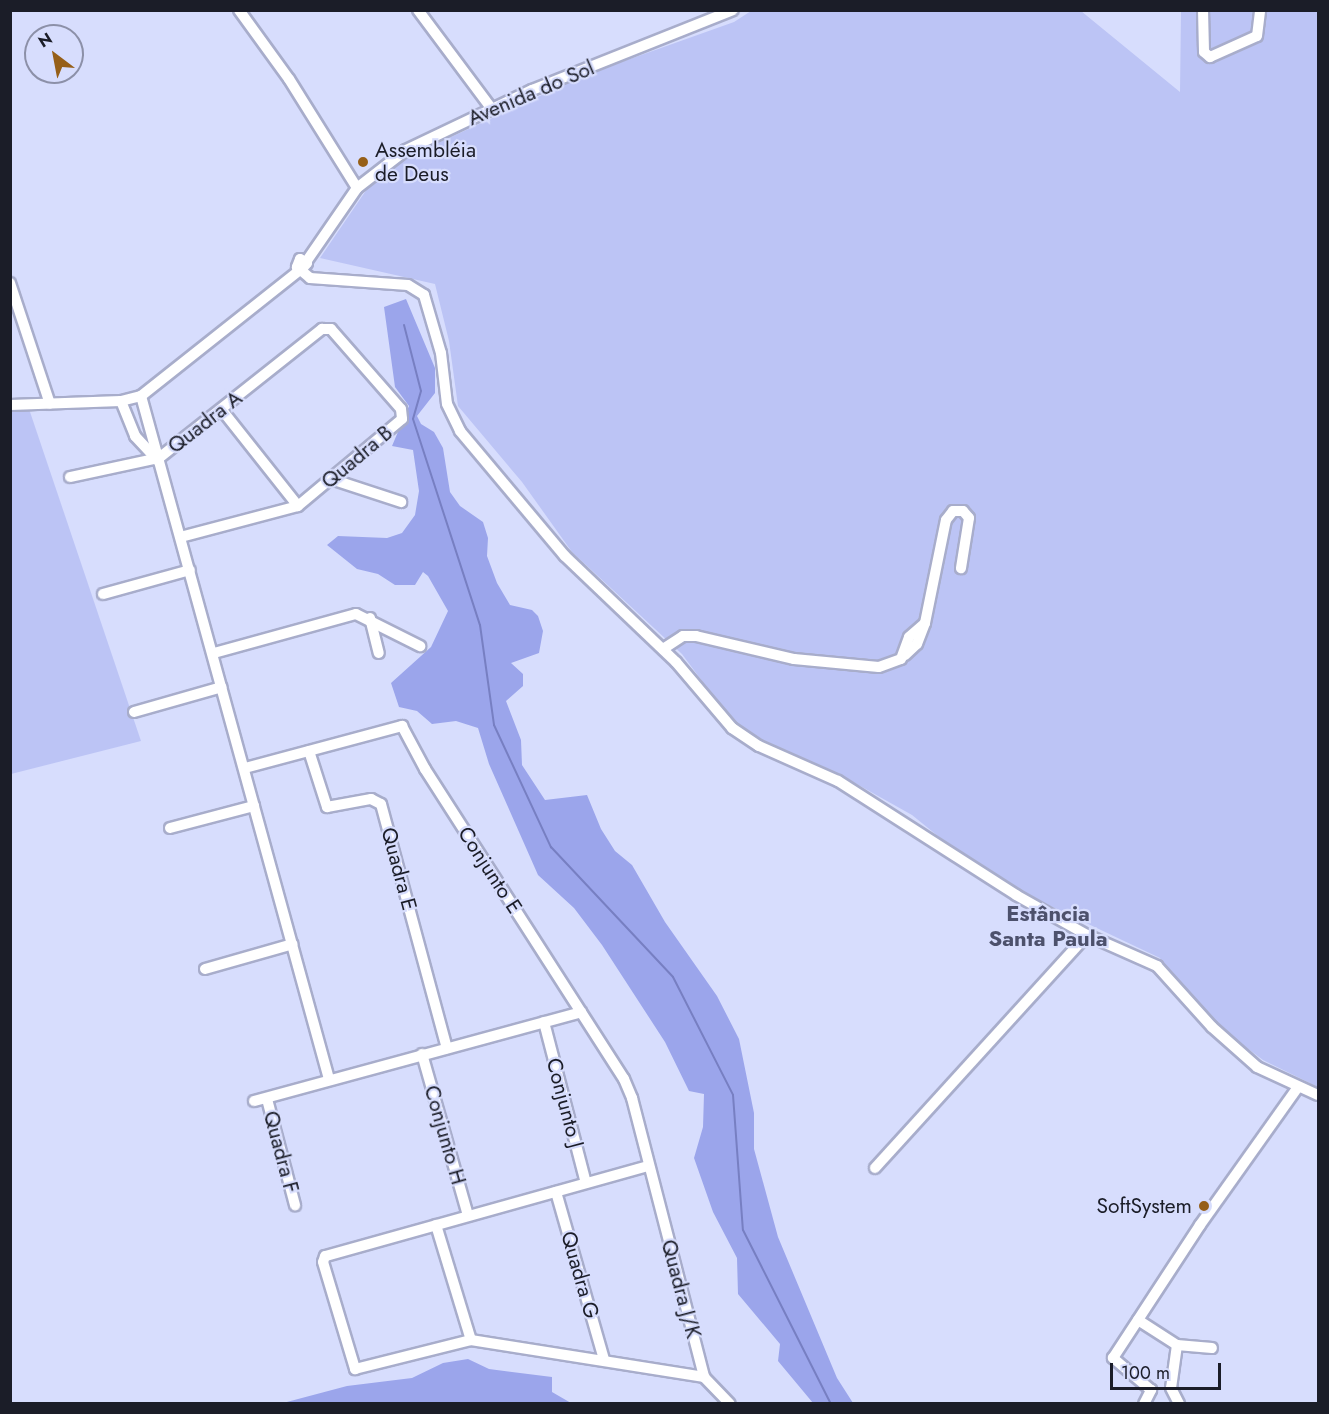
<!DOCTYPE html>
<meta charset="utf-8">
<style>
body{margin:0}
#map{position:relative;width:1329px;height:1414px;overflow:hidden;background:#d7ddfd;font-family:Jost,sans-serif}
div>[style]{position:absolute}
.green>*{inset:0;background:#bcc4f5}
.forest>*{inset:0;background:#9ba5eb}
.stream>*{height:2px;margin:-1px;padding:0 1px;transform-origin:1px;border-radius:1px;background:#777fc2}
.roads{filter:drop-shadow(2px 0 #a8adcb) drop-shadow(-2px 0 #a8adcb) drop-shadow(0 2px #a8adcb) drop-shadow(0 -2px #a8adcb)}
.minor>*{height:10px;margin:-5px;padding:0 5px;transform-origin:5px;border-radius:5px;background:#fff}
.dots>*{width:16px;height:16px;translate:-50% -50%;box-sizing:border-box;border:3px solid #d7ddfd;border-radius:50%}
span{translate:-50% -50%;white-space:nowrap;text-align:center;line-height:1.15;-webkit-text-stroke:4.5px #d7ddfd;paint-order:stroke}
.street-label{font-size:21px;color:#1b1d28}
.poi-label{font-size:21px;color:#1b1d28}
.left{translate:0 -50%;text-align:left}
.right{translate:-100% -50%;text-align:right}
.neighbourhood-label{font-size:22px;color:#4d516c;font-weight:700}
.frame{position:absolute;inset:0;border:12px solid #1b1d28;pointer-events:none}
.north{position:absolute;left:24px;top:24px;width:60px;height:60px;box-sizing:border-box;background:#d7ddfd;border:2px solid #8c90a8;border-radius:50%;rotate:328deg;font-size:16px;font-weight:700;line-height:24px;text-align:center;color:#1b1d28}
.north::after{content:'';display:block;margin:auto;width:21px;height:27px;background:#965f18;clip-path:polygon(50% 0,100% 100%,50% 72%,0 100%)}
.scale{position:absolute;left:1110px;top:1363px;width:111px;height:27px;box-sizing:border-box;border:3px solid #1b1d28;border-top:0;padding-left:8px;font-size:18px;line-height:21px;white-space:nowrap;color:#1b1d28;-webkit-text-stroke:4px #d7ddfd;paint-order:stroke}
</style>
<div id="map">
<div class="green">
<i style="clip-path:polygon(751px 11px,1081px 11px,1180px 92px,1181px 11px,1318px 11px,1318px 1087px,1263px 1060px,1219px 1027px,1163px 966px,1160px 958px,1010px 887px,981px 871px,912px 815px,846px 778px,767px 743px,740px 725px,722px 708px,682px 654px,572px 552px,522px 482px,458px 406px,449px 341px,435px 284px,320px 258px,367px 189px,406px 158px,585px 75px,734px 22px)"></i>
<i style="clip-path:polygon(27px 403px,141px 741px,11px 774px,10px 407px)"></i>
</div>
<div class="forest">
<i style="clip-path:polygon(406px 299px,435px 368px,435px 393px,417px 416px,421px 424px,434px 432px,443px 448px,450px 492px,460px 506px,483px 522px,488px 538px,487px 556px,497px 583px,510px 605px,532px 610px,538px 616px,543px 631px,539px 653px,511px 663px,523px 674px,523px 686px,506px 701px,521px 740px,522px 765px,545px 800px,587px 795px,601px 829px,615px 851px,632px 865px,665px 922px,717px 996px,739px 1039px,754px 1113px,754px 1149px,778px 1237px,837px 1378px,853px 1403px,813px 1403px,778px 1361px,780px 1344px,738px 1294px,737px 1258px,713px 1212px,694px 1158px,703px 1127px,704px 1094px,689px 1091px,665px 1042px,602px 945px,574px 908px,538px 875px,489px 764px,478px 728px,456px 721px,432px 724px,417px 711px,399px 707px,391px 683px,431px 647px,448px 611px,428px 576px,423px 572px,415px 585px,395px 585px,378px 574px,357px 569px,327px 545px,338px 536px,387px 538px,402px 533px,415px 515px,419px 491px,413px 450px,392px 446px,409px 406px,395px 387px,384px 307px)"></i>
<i style="clip-path:polygon(468px 1359px,489px 1369px,552px 1377px,552px 1392px,571px 1403px,283px 1403px,347px 1386px,412px 1378px,443px 1363px)"></i>
</div>
<div class="stream">
<i style="left:404px;top:325px;width:68px;rotate:75.6deg"></i>
<i style="left:421px;top:391px;width:29px;rotate:106deg"></i>
<i style="left:413px;top:419px;width:217px;rotate:72deg"></i>
<i style="left:480px;top:625px;width:101px;rotate:82deg"></i>
<i style="left:494px;top:725px;width:135px;rotate:65deg"></i>
<i style="left:551px;top:847px;width:178px;rotate:46.8deg"></i>
<i style="left:673px;top:977px;width:132px;rotate:63deg"></i>
<i style="left:733px;top:1095px;width:135px;rotate:85.8deg"></i>
<i style="left:743px;top:1230px;width:195px;rotate:63.2deg"></i>
</div>
<div class="roads">
<div class="minor">
<i style="left:239px;top:10px;width:85px;rotate:54.1deg"></i>
<i style="left:289px;top:79px;width:128px;rotate:58deg"></i>
<i style="left:418px;top:10px;width:122px;rotate:53.3deg"></i>
<i style="left:1203px;top:10px;width:42px;rotate:88.6deg"></i>
<i style="left:1204px;top:52px;width:8px;rotate:40deg"></i>
<i style="left:1210px;top:57px;width:51px;rotate:-24.1deg"></i>
<i style="left:1257px;top:36px;width:26px;rotate:-83deg"></i>
<i style="left:306px;top:262px;width:90px;rotate:-55.4deg"></i>
<i style="left:357px;top:188px;width:62px;rotate:-37.8deg"></i>
<i style="left:406px;top:150px;width:140px;rotate:-25.5deg"></i>
<i style="left:532px;top:90px;width:216px;rotate:-21.7deg"></i>
<i style="left:301px;top:270px;width:9px;rotate:-49deg"></i>
<i style="left:307px;top:263px;width:8px;rotate:-150deg"></i>
<i style="left:300px;top:259px;width:9px;rotate:111deg"></i>
<i style="left:297px;top:267px;width:17px;rotate:40deg"></i>
<i style="left:310px;top:278px;width:98px;rotate:4.1deg"></i>
<i style="left:408px;top:285px;width:19px;rotate:32deg"></i>
<i style="left:424px;top:295px;width:60px;rotate:73.7deg"></i>
<i style="left:441px;top:353px;width:51px;rotate:83.3deg"></i>
<i style="left:447px;top:404px;width:30px;rotate:64deg"></i>
<i style="left:460px;top:431px;width:163px;rotate:50deg"></i>
<i style="left:565px;top:556px;width:153px;rotate:43.7deg"></i>
<i style="left:676px;top:662px;width:87px;rotate:49.7deg"></i>
<i style="left:732px;top:728px;width:32px;rotate:34deg"></i>
<i style="left:759px;top:746px;width:86px;rotate:23.9deg"></i>
<i style="left:838px;top:781px;width:211px;rotate:32.6deg"></i>
<i style="left:1016px;top:895px;width:81px;rotate:29.4deg"></i>
<i style="left:1087px;top:935px;width:77px;rotate:23.9deg"></i>
<i style="left:1157px;top:966px;width:82px;rotate:48deg"></i>
<i style="left:1212px;top:1027px;width:60px;rotate:41.6deg"></i>
<i style="left:1257px;top:1067px;width:67px;rotate:24.7deg"></i>
<i style="left:10px;top:283px;width:127px;rotate:71.7deg"></i>
<i style="left:141px;top:396px;width:708px;rotate:74.61deg"></i>
<i style="left:121px;top:401px;width:38px;rotate:68deg"></i>
<i style="left:135px;top:436px;width:35px;rotate:47deg"></i>
<i style="left:10px;top:405px;width:111px;rotate:-2.1deg"></i>
<i style="left:121px;top:401px;width:21px;rotate:-14deg"></i>
<i style="left:141px;top:396px;width:203px;rotate:-38.4deg"></i>
<i style="left:222px;top:410px;width:122px;rotate:51.6deg"></i>
<i style="left:70px;top:477px;width:91px;rotate:-12.1deg"></i>
<i style="left:159px;top:458px;width:208px;rotate:-38.4deg"></i>
<i style="left:322px;top:329px;width:9px"></i>
<i style="left:331px;top:329px;width:106px;rotate:48.8deg"></i>
<i style="left:401px;top:409px;width:10px;rotate:84deg"></i>
<i style="left:402px;top:419px;width:136px;rotate:140.1deg"></i>
<i style="left:298px;top:506px;width:121px;rotate:165.2deg"></i>
<i style="left:331px;top:479px;width:74px;rotate:18.2deg"></i>
<i style="left:103px;top:594px;width:90px;rotate:-15.4deg"></i>
<i style="left:370px;top:618px;width:36px;rotate:76deg"></i>
<i style="left:663px;top:649px;width:24px;rotate:-33deg"></i>
<i style="left:683px;top:636px;width:13px"></i>
<i style="left:696px;top:636px;width:101px;rotate:13.2deg"></i>
<i style="left:794px;top:659px;width:85px;rotate:5.4deg"></i>
<i style="left:879px;top:667px;width:23px;rotate:-20deg"></i>
<i style="left:901px;top:659px;width:23px;rotate:-70deg"></i>
<i style="left:909px;top:637px;width:21px;rotate:-41deg"></i>
<i style="left:925px;top:623px;width:105px;rotate:-78.5deg"></i>
<i style="left:946px;top:520px;width:11px;rotate:-52deg"></i>
<i style="left:953px;top:511px;width:10px"></i>
<i style="left:963px;top:511px;width:9px;rotate:49deg"></i>
<i style="left:969px;top:518px;width:51px;rotate:99.1deg"></i>
<i style="left:214px;top:653px;width:147px;rotate:-15.4deg"></i>
<i style="left:356px;top:614px;width:72px;rotate:26.6deg"></i>
<i style="left:905px;top:655px;width:16px;rotate:-43deg"></i>
<i style="left:917px;top:644px;width:22px;rotate:-69deg"></i>
<i style="left:134px;top:712px;width:91px;rotate:-15.9deg"></i>
<i style="left:309px;top:751px;width:59px;rotate:72.2deg"></i>
<i style="left:327px;top:807px;width:45px;rotate:-10.3deg"></i>
<i style="left:371px;top:799px;width:11px;rotate:27deg"></i>
<i style="left:381px;top:804px;width:253px;rotate:74.9deg"></i>
<i style="left:245px;top:768px;width:163px;rotate:-15deg"></i>
<i style="left:402px;top:726px;width:49px;rotate:61.9deg"></i>
<i style="left:425px;top:769px;width:368px;rotate:57.3deg"></i>
<i style="left:624px;top:1079px;width:21px;rotate:67deg"></i>
<i style="left:632px;top:1098px;width:288px;rotate:75.5deg"></i>
<i style="left:704px;top:1377px;width:37px;rotate:46deg"></i>
<i style="left:170px;top:828px;width:87px;rotate:-14.7deg"></i>
<i style="left:205px;top:969px;width:91px;rotate:-15.9deg"></i>
<i style="left:544px;top:1022px;width:166px;rotate:75.4deg"></i>
<i style="left:422px;top:1054px;width:168px;rotate:74.1deg"></i>
<i style="left:267px;top:1099px;width:110px;rotate:75.2deg"></i>
<i style="left:254px;top:1101px;width:339px;rotate:-15.2deg"></i>
<i style="left:648px;top:1166px;width:335px;rotate:164.4deg"></i>
<i style="left:325px;top:1256px;width:6px;rotate:108deg"></i>
<i style="left:323px;top:1262px;width:112px;rotate:73.3deg"></i>
<i style="left:355px;top:1369px;width:120px;rotate:-14deg"></i>
<i style="left:471px;top:1340px;width:236px;rotate:9deg"></i>
<i style="left:875px;top:1168px;width:315px;rotate:-47.7deg"></i>
<i style="left:556px;top:1192px;width:174px;rotate:74deg"></i>
<i style="left:436px;top:1225px;width:120px;rotate:73.1deg"></i>
<i style="left:1138px;top:1320px;width:46px;rotate:32.7deg"></i>
<i style="left:1177px;top:1345px;width:43px;rotate:97.9deg"></i>
<i style="left:1171px;top:1388px;width:18px;rotate:63deg"></i>
<i style="left:1177px;top:1345px;width:35px;rotate:5deg"></i>
<i style="left:1144px;top:1404px;width:16px;rotate:-63deg"></i>
<i style="left:1151px;top:1390px;width:50px;rotate:-139.9deg"></i>
<i style="left:1113px;top:1358px;width:159px;rotate:-56.8deg"></i>
<i style="left:1200px;top:1225px;width:169px;rotate:-54.6deg"></i>
</div>
</div>
<div class="dots">
<i style="left:363px;top:162px;background:#965f18"></i>
<i style="left:1204px;top:1206px;background:#965f18"></i>
</div>
<div class="street-label">
<span style="left:531px;top:93px;rotate:-23deg">Avenida do Sol</span>
<span style="left:205px;top:422px;rotate:-38deg">Quadra A</span>
<span style="left:357px;top:457px;rotate:-40deg">Quadra B</span>
<span style="left:399px;top:869px;rotate:75deg">Quadra E</span>
<span style="left:490px;top:870px;rotate:57deg">Conjunto E</span>
<span style="left:565px;top:1103px;rotate:75deg">Conjunto J</span>
<span style="left:445px;top:1135px;rotate:74deg">Conjunto H</span>
<span style="left:281px;top:1152px;rotate:75deg">Quadra F</span>
<span style="left:580px;top:1275px;rotate:74deg">Quadra G</span>
<span style="left:681px;top:1289px;rotate:75deg">Quadra J/K</span>
</div>
<div class="poi-label">
<span class="left" style="left:375px;top:162px">Assembléia<br>de Deus</span>
<span class="right" style="left:1192px;top:1206px">SoftSystem</span>
</div>
<div class="neighbourhood-label">
<span style="left:1048px;top:926px">Estância<br>Santa Paula</span>
</div>
<div class="frame"></div>
<div class="north">N</div>
<div class="scale">100 m</div>
</div>
